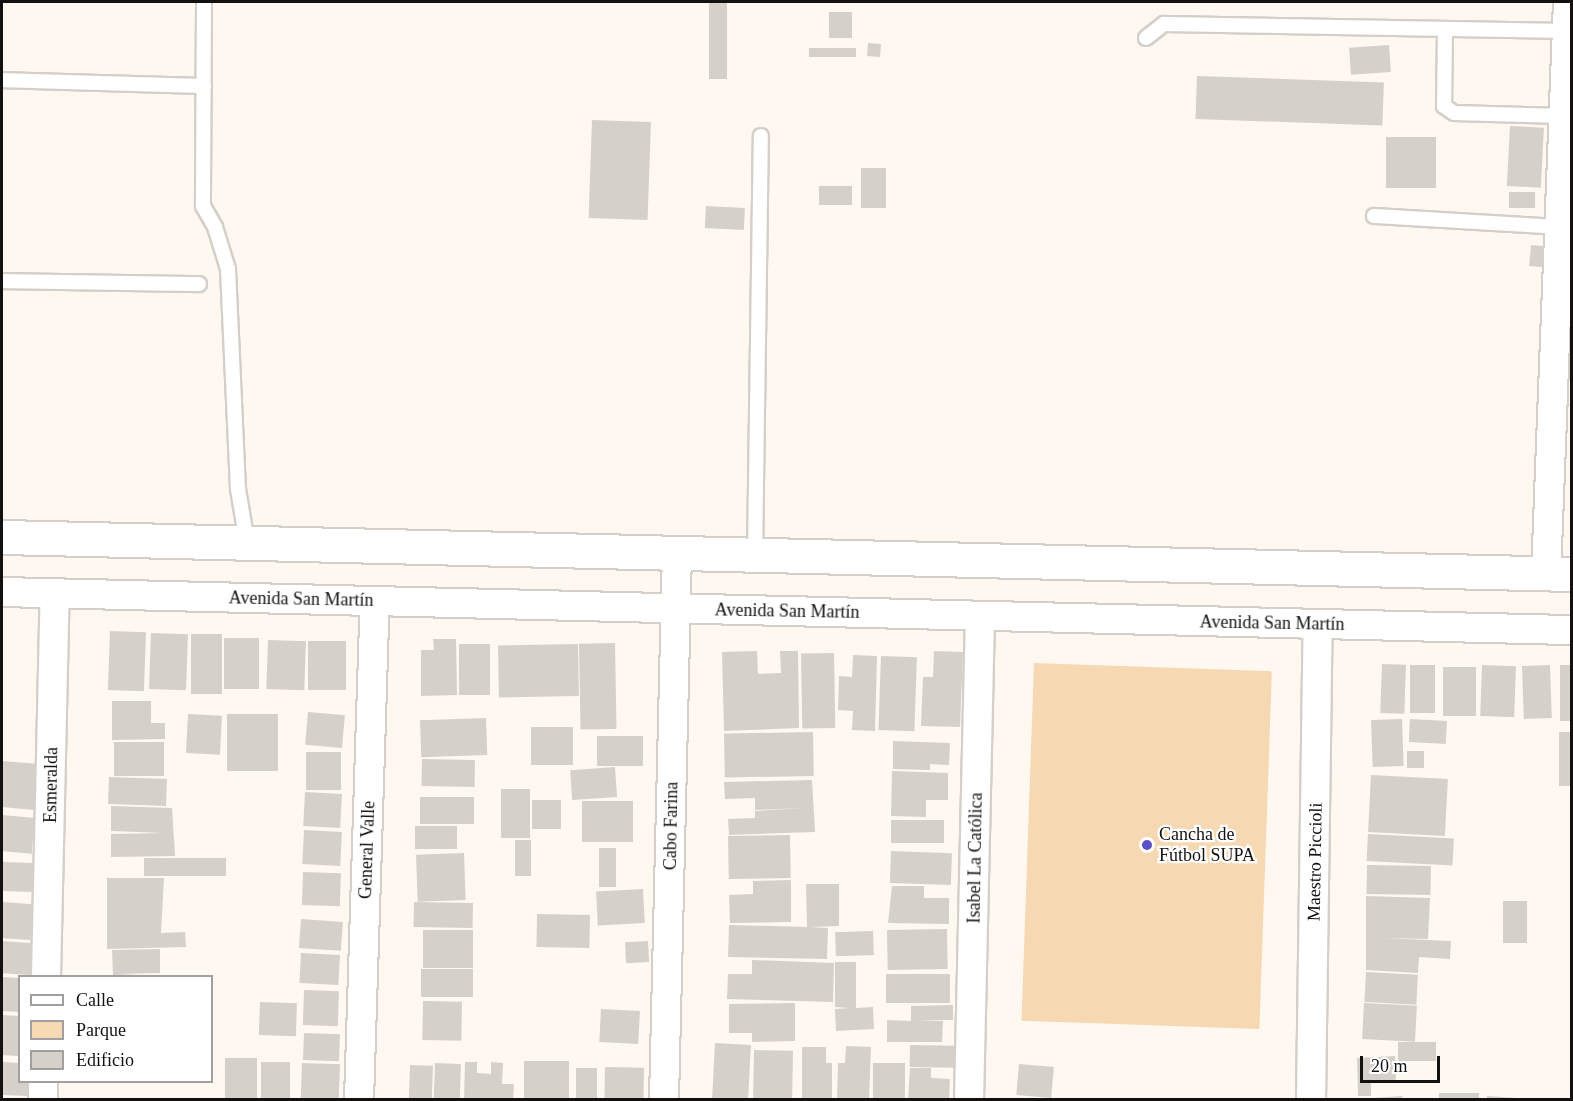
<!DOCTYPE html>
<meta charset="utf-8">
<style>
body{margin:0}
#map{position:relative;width:1573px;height:1101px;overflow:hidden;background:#fef8f1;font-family:Georgia,serif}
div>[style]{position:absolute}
.green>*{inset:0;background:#f6d8b3;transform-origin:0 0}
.building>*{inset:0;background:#d6d0ca;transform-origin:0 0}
.roads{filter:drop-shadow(2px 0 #d5cfc9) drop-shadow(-2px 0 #d5cfc9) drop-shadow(0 2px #d5cfc9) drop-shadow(0 -2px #d5cfc9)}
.service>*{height:14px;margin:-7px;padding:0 7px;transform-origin:7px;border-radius:7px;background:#fff}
.minor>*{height:28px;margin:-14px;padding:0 14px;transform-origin:14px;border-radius:14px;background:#fff}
.tertiary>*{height:33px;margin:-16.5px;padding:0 16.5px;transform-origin:16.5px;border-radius:16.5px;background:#fff}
.dots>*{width:16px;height:16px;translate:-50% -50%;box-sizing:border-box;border:3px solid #fff;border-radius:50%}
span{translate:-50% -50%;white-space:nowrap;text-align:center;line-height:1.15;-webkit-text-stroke:4.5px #fff;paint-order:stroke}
.street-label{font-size:18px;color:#13110f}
.poi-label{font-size:18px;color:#13110f}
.left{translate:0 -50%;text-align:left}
.frame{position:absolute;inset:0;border:3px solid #13110f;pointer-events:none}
.legend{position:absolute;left:18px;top:975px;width:195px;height:108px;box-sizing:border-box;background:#fff;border:2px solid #a1a09f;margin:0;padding:8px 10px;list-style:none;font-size:18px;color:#13110f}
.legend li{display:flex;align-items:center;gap:12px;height:30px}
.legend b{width:30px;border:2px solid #a1a09f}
.scale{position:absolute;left:1360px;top:1056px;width:80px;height:27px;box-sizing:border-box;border:3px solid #13110f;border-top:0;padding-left:8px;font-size:18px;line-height:21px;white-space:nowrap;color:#13110f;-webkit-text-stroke:4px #fff;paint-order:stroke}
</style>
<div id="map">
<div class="green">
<i style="left:1034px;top:663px;width:238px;height:358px;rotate:2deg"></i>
</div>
<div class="building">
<i style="left:709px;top:2px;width:18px;height:77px"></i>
<i style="left:829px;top:12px;width:23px;height:26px"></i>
<i style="left:868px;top:43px;width:13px;height:13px;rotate:4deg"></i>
<i style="left:1389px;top:45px;width:27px;height:40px;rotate:86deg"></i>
<i style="left:809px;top:48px;width:47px;height:9px"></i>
<i style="left:1197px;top:76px;width:187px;height:43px;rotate:2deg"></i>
<i style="left:592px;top:120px;width:59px;height:98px;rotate:2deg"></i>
<i style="left:1510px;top:126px;width:34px;height:60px;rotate:3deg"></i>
<i style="left:1386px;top:137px;width:50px;height:51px"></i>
<i style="left:861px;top:168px;width:25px;height:40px"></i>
<i style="left:819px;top:186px;width:33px;height:19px"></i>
<i style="left:1509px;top:192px;width:26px;height:16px"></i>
<i style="left:706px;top:206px;width:39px;height:22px;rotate:3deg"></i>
<i style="left:1531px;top:245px;width:24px;height:21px;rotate:5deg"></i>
<i style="left:110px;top:631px;width:36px;height:59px;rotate:2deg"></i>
<i style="left:151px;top:633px;width:37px;height:56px;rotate:2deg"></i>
<i style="left:191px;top:634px;width:31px;height:60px"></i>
<i style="left:224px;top:638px;width:35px;height:51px"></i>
<i style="clip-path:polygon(433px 639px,456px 639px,457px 695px,421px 696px,421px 650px,434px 650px)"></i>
<i style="left:268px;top:640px;width:38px;height:49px;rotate:2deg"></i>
<i style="left:308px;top:641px;width:38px;height:49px"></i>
<i style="left:615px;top:643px;width:86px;height:36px;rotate:89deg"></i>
<i style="left:459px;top:644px;width:31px;height:51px"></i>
<i style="left:578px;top:644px;width:52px;height:80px;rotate:89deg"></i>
<i style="clip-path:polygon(757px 651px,758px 674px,781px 673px,780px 651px,798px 651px,799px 728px,724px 731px,722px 652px)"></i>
<i style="clip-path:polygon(934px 651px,963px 652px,960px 727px,921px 726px,923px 677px,933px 677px)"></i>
<i style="left:834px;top:653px;width:75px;height:33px;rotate:89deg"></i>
<i style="clip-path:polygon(853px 655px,877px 656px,875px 731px,852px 730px,853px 711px,838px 710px,839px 676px,852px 677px)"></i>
<i style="left:881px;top:656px;width:36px;height:74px;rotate:2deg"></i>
<i style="left:1382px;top:664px;width:24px;height:49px;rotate:2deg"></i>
<i style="left:1410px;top:665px;width:25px;height:48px"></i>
<i style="left:1482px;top:665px;width:34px;height:51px;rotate:2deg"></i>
<i style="left:1550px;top:665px;width:53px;height:28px;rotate:88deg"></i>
<i style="left:1572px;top:665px;width:56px;height:12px;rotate:90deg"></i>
<i style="left:1443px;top:667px;width:33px;height:49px"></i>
<i style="clip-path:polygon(112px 701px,151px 701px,151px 723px,165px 723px,165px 739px,112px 740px)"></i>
<i style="left:308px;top:712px;width:37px;height:33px;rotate:5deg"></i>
<i style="left:188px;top:714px;width:34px;height:39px;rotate:3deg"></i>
<i style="left:227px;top:714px;width:51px;height:57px"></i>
<i style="left:486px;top:718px;width:37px;height:66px;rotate:88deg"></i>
<i style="left:1402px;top:719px;width:47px;height:31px;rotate:88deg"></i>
<i style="left:1410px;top:719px;width:37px;height:23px;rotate:3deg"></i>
<i style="left:531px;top:727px;width:42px;height:38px"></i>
<i style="left:813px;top:732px;width:44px;height:89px;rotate:89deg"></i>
<i style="left:1559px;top:732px;width:13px;height:54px"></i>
<i style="left:597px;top:736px;width:46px;height:30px"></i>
<i style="clip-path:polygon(893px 741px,950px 743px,949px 765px,930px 764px,930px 770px,893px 769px)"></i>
<i style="left:114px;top:742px;width:50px;height:34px"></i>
<i style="left:1407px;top:751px;width:17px;height:17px"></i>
<i style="left:306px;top:752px;width:35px;height:38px"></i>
<i style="left:422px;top:759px;width:53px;height:27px;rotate:1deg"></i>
<i style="clip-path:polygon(2px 761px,39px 764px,34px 810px,2px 807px)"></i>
<i style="left:615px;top:767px;width:30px;height:45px;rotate:86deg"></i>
<i style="clip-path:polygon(892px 771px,948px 773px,948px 800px,926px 800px,926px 817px,891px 816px)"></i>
<i style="left:1371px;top:775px;width:77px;height:57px;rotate:3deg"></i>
<i style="left:109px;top:777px;width:58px;height:27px;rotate:2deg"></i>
<i style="clip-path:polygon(812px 780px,815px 832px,729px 835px,728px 819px,755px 818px,755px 811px,806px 808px,755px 810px,755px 798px,725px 799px,724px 782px)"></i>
<i style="left:501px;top:789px;width:29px;height:49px"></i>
<i style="left:305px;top:792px;width:37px;height:34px;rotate:3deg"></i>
<i style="left:420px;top:797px;width:54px;height:27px"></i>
<i style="left:532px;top:800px;width:29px;height:29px"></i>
<i style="left:633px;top:801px;width:41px;height:51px;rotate:90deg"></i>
<i style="clip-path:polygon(111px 806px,172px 808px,175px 856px,111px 857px,111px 834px,164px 833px,111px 831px)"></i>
<i style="left:2px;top:815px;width:33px;height:36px;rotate:5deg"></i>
<i style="left:891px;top:820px;width:53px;height:23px"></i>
<i style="left:415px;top:826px;width:42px;height:23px"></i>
<i style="left:304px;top:830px;width:38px;height:34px;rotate:3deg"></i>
<i style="left:1368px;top:834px;width:86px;height:27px;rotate:3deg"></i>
<i style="left:790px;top:835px;width:43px;height:62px;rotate:89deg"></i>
<i style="left:515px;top:840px;width:16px;height:36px"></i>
<i style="left:599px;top:848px;width:17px;height:39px"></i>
<i style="left:891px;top:851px;width:61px;height:32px;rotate:2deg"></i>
<i style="left:464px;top:853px;width:47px;height:48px;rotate:88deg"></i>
<i style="left:226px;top:858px;width:18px;height:82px;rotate:90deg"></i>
<i style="left:2px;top:862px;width:32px;height:29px;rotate:2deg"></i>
<i style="left:1367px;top:865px;width:64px;height:29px;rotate:1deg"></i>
<i style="left:303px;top:872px;width:38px;height:33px;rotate:2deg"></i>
<i style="clip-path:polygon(107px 878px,164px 878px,161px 933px,185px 932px,186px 947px,107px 949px)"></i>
<i style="clip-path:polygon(791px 880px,791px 922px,730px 923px,729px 895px,753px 894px,753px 881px)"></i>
<i style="clip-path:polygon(806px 884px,839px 884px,839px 926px,810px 927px,828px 928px,827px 959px,728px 957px,729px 925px,807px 927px)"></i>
<i style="clip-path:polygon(892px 886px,924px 886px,924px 898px,949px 898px,949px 924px,888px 923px)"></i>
<i style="left:643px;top:889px;width:34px;height:47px;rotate:87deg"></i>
<i style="clip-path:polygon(1366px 896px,1430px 898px,1428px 939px,1382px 938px,1451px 941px,1450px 959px,1419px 957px,1418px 973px,1366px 970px)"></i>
<i style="left:1503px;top:901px;width:24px;height:42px"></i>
<i style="left:2px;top:902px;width:31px;height:36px;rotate:4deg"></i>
<i style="left:414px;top:902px;width:59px;height:25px;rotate:1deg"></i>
<i style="left:537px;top:914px;width:53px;height:33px;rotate:1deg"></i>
<i style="left:301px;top:919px;width:42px;height:29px;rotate:4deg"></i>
<i style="left:947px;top:929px;width:40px;height:60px;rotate:89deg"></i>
<i style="left:473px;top:930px;width:38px;height:50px;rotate:90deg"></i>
<i style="left:873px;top:931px;width:24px;height:38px;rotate:88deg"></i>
<i style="left:2px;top:941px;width:32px;height:32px;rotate:4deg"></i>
<i style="left:648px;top:941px;width:21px;height:23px;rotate:87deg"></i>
<i style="clip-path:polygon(160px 949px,160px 973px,118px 974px,160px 976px,113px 976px,112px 950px)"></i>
<i style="left:301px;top:953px;width:39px;height:30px;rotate:3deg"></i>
<i style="clip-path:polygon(752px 960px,834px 963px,833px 1002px,727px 999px,728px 974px,752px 974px)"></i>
<i style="clip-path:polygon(835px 962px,856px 962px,856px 1008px,873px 1007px,874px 1029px,836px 1031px,835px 1009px,849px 1008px,835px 1007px)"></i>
<i style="left:473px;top:969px;width:28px;height:52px;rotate:90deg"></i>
<i style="left:1366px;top:972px;width:52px;height:30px;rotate:3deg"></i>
<i style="left:886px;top:974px;width:64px;height:29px"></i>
<i style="left:2px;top:977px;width:18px;height:34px;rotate:3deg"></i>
<i style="left:304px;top:990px;width:35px;height:35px;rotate:2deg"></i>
<i style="left:423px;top:1001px;width:39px;height:39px;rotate:1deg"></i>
<i style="left:260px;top:1002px;width:37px;height:33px;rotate:2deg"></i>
<i style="clip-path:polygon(795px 1003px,795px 1041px,752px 1042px,752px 1033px,729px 1033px,729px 1004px)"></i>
<i style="left:1364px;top:1003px;width:53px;height:36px;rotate:3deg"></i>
<i style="clip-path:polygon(953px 1005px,953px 1020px,919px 1020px,943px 1021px,942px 1042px,887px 1042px,887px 1020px,911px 1021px,911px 1006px)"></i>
<i style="left:601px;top:1009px;width:39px;height:33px;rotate:3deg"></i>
<i style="left:2px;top:1015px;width:18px;height:40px;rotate:3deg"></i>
<i style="left:304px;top:1033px;width:36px;height:27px;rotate:2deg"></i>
<i style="left:1398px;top:1042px;width:38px;height:19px"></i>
<i style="left:715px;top:1043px;width:36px;height:57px;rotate:3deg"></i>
<i style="left:910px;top:1045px;width:45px;height:22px;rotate:1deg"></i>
<i style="clip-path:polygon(846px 1046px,871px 1047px,869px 1100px,837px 1100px,838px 1063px,845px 1063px)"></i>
<i style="clip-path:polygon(802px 1047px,826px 1047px,826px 1063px,832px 1063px,832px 1100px,802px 1100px)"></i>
<i style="left:754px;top:1050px;width:39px;height:48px;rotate:1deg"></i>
<i style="clip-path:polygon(1395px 1056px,1396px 1081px,1371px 1082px,1371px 1096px,1358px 1096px,1357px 1058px)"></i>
<i style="left:257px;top:1058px;width:42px;height:32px;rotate:90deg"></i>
<i style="left:524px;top:1061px;width:45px;height:39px"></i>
<i style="clip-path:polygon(2px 1062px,20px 1063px,20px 1082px,29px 1082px,28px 1096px,2px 1095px)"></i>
<i style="left:261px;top:1062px;width:29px;height:38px"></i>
<i style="clip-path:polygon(465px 1062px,477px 1062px,477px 1073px,491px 1074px,491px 1062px,503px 1063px,502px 1084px,514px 1084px,513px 1100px,464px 1100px)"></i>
<i style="left:302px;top:1063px;width:38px;height:37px;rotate:2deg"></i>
<i style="left:435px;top:1063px;width:26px;height:37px;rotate:2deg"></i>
<i style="left:873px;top:1063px;width:32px;height:37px"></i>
<i style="left:1019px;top:1064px;width:35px;height:31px;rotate:5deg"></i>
<i style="left:410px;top:1065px;width:23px;height:35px;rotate:2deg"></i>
<i style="left:605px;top:1067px;width:39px;height:33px;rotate:1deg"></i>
<i style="left:576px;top:1068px;width:21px;height:32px"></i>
<i style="clip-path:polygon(910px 1068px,931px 1068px,931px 1078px,950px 1079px,949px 1100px,908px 1100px)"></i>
<i style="left:1439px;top:1093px;width:40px;height:7px"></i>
<i style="clip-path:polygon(1402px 1096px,1403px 1100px,1372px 1100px,1372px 1098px)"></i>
<i style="clip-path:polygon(1487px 1096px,1517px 1098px,1517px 1100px,1487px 1100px)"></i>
</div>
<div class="roads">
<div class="service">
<i style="left:204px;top:2px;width:204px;rotate:90.3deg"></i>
<i style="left:203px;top:206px;width:24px;rotate:60deg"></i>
<i style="left:215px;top:227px;width:44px;rotate:72.8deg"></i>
<i style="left:228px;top:269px;width:220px;rotate:87.4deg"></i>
<i style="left:238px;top:489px;width:54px;rotate:80.4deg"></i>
<i style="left:1445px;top:29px;width:77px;rotate:90.7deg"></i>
<i style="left:1444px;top:106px;width:12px;rotate:35deg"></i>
<i style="left:1454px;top:113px;width:109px;rotate:1.6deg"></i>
<i style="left:1146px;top:38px;width:23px;rotate:-38deg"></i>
<i style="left:1164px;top:24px;width:403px;rotate:1deg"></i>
<i style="left:2px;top:80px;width:202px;rotate:1.7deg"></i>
<i style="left:1374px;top:216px;width:185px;rotate:3.4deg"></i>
<i style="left:2px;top:281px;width:197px;rotate:0.9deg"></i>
<i style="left:755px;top:555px;width:419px;rotate:-89.2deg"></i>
</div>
<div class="minor">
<i style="left:1546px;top:574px;width:572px;rotate:-87.8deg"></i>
<i style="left:2px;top:592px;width:1570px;rotate:1.39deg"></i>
<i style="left:46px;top:976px;width:383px;rotate:-88.7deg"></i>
<i style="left:43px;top:1100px;width:18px;rotate:-90deg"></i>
<i style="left:359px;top:1100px;width:499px;rotate:-88.2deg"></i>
<i style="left:664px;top:1100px;width:547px;rotate:-88.64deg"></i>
<i style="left:969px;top:1100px;width:484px;rotate:-88.7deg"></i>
<i style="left:1311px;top:1100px;width:476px;rotate:-89.2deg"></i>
</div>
<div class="tertiary">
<i style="left:2px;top:537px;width:1570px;rotate:1.35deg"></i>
</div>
</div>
<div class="dots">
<i style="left:1147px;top:845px;background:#5b4fc7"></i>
</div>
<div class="street-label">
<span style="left:301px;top:599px;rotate:1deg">Avenida San Martín</span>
<span style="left:787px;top:611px;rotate:1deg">Avenida San Martín</span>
<span style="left:1272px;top:623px;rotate:1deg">Avenida San Martín</span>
<span style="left:51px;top:785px;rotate:-89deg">Esmeralda</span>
<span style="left:671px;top:826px;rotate:-89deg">Cabo Farina</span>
<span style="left:367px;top:850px;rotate:-88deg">General Valle</span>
<span style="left:975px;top:858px;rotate:-89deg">Isabel La Católica</span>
<span style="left:1315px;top:862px;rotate:-89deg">Maestro Piccioli</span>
</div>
<div class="poi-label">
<span class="left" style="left:1159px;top:845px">Cancha de<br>Fútbol SUPA</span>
</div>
<div class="frame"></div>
<ul class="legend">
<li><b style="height:8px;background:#fff"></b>Calle</li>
<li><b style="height:16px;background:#f6d8b3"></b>Parque</li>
<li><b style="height:16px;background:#d6d0ca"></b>Edificio</li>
</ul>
<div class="scale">20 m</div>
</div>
